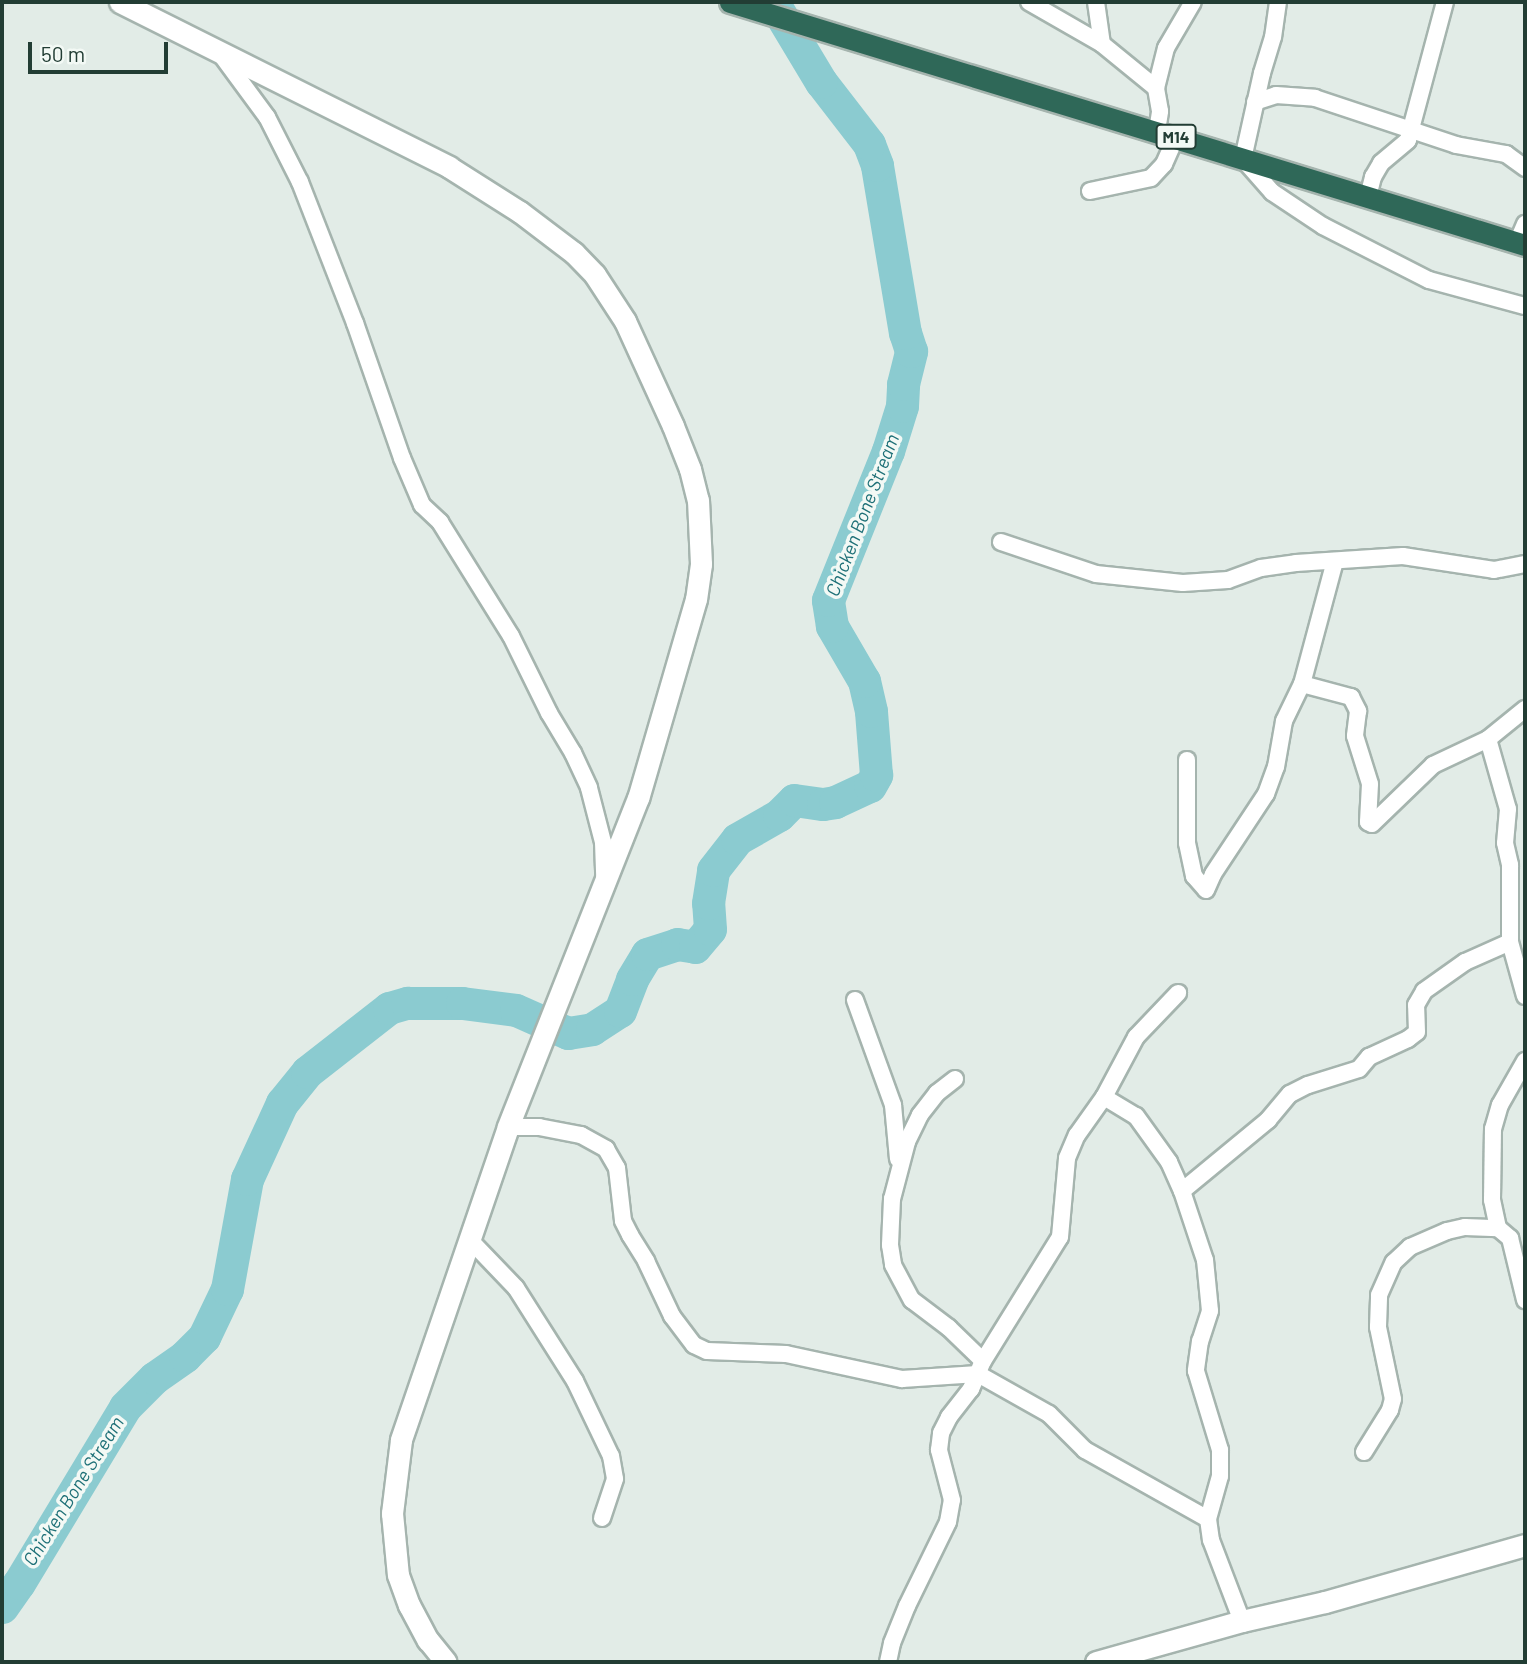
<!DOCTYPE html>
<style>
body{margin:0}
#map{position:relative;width:1527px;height:1664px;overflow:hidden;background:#e2ece7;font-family:Barlow,sans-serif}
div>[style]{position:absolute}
.river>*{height:33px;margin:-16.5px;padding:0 16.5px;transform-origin:16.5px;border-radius:16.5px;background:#8bcbd0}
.roads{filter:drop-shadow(2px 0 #a5b4ae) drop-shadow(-2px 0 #a5b4ae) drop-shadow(0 2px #a5b4ae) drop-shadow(0 -2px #a5b4ae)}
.street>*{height:16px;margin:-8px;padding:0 8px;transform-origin:8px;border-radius:8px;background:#fff}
.secondary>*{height:21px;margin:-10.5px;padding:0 10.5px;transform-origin:10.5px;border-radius:10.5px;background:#fff}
.highway>*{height:21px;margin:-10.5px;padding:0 10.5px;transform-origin:10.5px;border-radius:10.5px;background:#2f6858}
span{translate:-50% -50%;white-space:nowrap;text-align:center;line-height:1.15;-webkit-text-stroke:7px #f3f9f5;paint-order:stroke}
.shield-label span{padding:2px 5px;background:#f3f9f5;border:2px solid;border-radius:5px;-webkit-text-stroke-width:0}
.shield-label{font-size:16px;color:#223d34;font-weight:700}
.water-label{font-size:19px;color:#1e7077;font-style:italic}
.frame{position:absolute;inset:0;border:4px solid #223d34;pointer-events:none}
.scale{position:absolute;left:28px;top:42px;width:140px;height:32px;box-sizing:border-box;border:4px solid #223d34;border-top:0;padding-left:9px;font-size:21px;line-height:24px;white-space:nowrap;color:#223d34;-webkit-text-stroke:5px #f3f9f5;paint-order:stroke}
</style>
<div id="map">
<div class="river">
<i style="left:2px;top:1607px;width:29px;rotate:-55deg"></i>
<i style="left:19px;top:1583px;width:205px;rotate:-58.9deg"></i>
<i style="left:125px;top:1407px;width:41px;rotate:-45deg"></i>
<i style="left:154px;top:1378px;width:38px;rotate:-35deg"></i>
<i style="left:185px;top:1356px;width:27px;rotate:-45deg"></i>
<i style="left:204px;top:1337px;width:53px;rotate:-64.4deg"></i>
<i style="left:227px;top:1289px;width:112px;rotate:-79.7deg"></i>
<i style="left:247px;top:1179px;width:84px;rotate:-65.3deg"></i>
<i style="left:282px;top:1103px;width:40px;rotate:-51deg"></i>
<i style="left:307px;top:1072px;width:104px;rotate:-38deg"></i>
<i style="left:389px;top:1008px;width:19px;rotate:-16deg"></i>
<i style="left:407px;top:1003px;width:55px"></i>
<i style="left:462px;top:1003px;width:54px;rotate:7.4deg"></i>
<i style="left:516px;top:1010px;width:57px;rotate:23.9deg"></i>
<i style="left:568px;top:1033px;width:24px;rotate:-9deg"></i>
<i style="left:592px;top:1029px;width:33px;rotate:-33deg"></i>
<i style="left:620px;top:1011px;width:34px;rotate:-69deg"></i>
<i style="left:632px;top:979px;width:29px;rotate:-59deg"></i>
<i style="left:647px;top:954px;width:32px;rotate:-18deg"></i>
<i style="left:677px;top:944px;width:18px;rotate:9deg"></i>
<i style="left:695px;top:947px;width:23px;rotate:-50deg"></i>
<i style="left:710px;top:929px;width:26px;rotate:-94deg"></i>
<i style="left:708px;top:903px;width:33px;rotate:-81deg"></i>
<i style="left:713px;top:870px;width:39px;rotate:-52deg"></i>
<i style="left:737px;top:839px;width:48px;rotate:-29.7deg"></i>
<i style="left:779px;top:815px;width:21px;rotate:-45deg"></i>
<i style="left:794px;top:800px;width:29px;rotate:8deg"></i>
<i style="left:823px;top:804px;width:12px;rotate:-9deg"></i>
<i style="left:835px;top:802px;width:38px;rotate:-25deg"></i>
<i style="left:870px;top:786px;width:13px;rotate:-61deg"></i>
<i style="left:876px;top:775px;width:64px;rotate:-94.5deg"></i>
<i style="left:871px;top:711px;width:31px;rotate:-103deg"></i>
<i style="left:864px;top:681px;width:64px;rotate:-120.2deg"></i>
<i style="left:832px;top:626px;width:26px;rotate:-99deg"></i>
<i style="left:828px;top:600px;width:161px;rotate:-68.1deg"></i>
<i style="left:888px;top:451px;width:47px;rotate:-72.7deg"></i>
<i style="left:902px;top:406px;width:22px;rotate:-87deg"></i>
<i style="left:903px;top:384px;width:34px;rotate:-76deg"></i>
<i style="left:911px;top:351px;width:19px;rotate:-108deg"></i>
<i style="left:905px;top:333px;width:170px;rotate:-99.5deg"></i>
<i style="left:877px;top:165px;width:22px;rotate:-111deg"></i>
<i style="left:869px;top:144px;width:78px;rotate:-127.7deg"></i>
<i style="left:821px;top:82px;width:93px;rotate:-121deg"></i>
</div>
<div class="roads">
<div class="street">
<i style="left:1029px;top:2px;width:84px;rotate:29.9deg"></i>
<i style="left:1102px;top:44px;width:70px;rotate:39.2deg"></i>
<i style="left:1096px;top:2px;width:42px;rotate:81.9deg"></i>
<i style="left:1278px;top:2px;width:35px;rotate:98deg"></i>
<i style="left:1273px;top:37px;width:38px;rotate:107deg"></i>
<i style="left:1262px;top:73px;width:88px;rotate:102.5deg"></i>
<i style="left:1243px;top:159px;width:44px;rotate:48.7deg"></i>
<i style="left:1272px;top:192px;width:61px;rotate:33.7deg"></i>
<i style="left:1323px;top:226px;width:119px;rotate:27deg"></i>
<i style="left:1429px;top:280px;width:99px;rotate:15.2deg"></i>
<i style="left:222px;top:56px;width:76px;rotate:53.6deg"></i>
<i style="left:267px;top:117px;width:73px;rotate:63.1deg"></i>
<i style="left:300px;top:182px;width:151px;rotate:68.7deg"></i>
<i style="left:355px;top:323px;width:143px;rotate:70.8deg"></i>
<i style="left:402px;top:458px;width:51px;rotate:66.9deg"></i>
<i style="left:422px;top:505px;width:25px;rotate:43deg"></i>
<i style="left:440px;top:522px;width:134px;rotate:58.1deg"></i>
<i style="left:511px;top:636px;width:86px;rotate:63.7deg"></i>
<i style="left:549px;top:713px;width:47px;rotate:59deg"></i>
<i style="left:573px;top:753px;width:38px;rotate:65deg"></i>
<i style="left:589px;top:788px;width:56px;rotate:75.5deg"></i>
<i style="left:603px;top:842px;width:35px;rotate:88deg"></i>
<i style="left:1255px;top:102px;width:22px;rotate:-18deg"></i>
<i style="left:1276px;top:95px;width:39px;rotate:4deg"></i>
<i style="left:1315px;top:98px;width:149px;rotate:18.4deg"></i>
<i style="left:1456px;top:145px;width:51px;rotate:10.2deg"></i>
<i style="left:1506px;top:154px;width:24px;rotate:36deg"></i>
<i style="left:1157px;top:131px;width:20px;rotate:-81deg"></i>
<i style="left:1160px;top:111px;width:23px;rotate:-100deg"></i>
<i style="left:1156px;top:88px;width:41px;rotate:-76deg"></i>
<i style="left:1166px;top:48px;width:53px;rotate:-59.6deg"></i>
<i style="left:1090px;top:191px;width:62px;rotate:-12deg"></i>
<i style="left:1151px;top:178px;width:19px;rotate:-47deg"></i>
<i style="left:1164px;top:164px;width:30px;rotate:-66deg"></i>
<i style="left:1368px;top:197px;width:21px;rotate:-76deg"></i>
<i style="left:1373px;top:177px;width:16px;rotate:-60deg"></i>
<i style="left:1381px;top:163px;width:35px;rotate:-40deg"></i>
<i style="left:1408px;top:140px;width:143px;rotate:-75deg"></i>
<i style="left:1517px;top:243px;width:21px;rotate:-67deg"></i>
<i style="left:1001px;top:542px;width:100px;rotate:18.6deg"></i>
<i style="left:1096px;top:574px;width:87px;rotate:5.9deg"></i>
<i style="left:1183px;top:583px;width:45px;rotate:-3.8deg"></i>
<i style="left:1228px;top:580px;width:35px;rotate:-20deg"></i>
<i style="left:1261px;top:568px;width:35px;rotate:-8deg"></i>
<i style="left:1296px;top:563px;width:107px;rotate:-3.7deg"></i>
<i style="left:1403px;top:556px;width:92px;rotate:8.7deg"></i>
<i style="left:1494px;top:570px;width:32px;rotate:-11deg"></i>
<i style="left:1302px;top:684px;width:51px;rotate:14.9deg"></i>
<i style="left:1351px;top:697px;width:16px;rotate:63deg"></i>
<i style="left:1358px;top:711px;width:25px;rotate:97deg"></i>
<i style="left:1355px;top:736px;width:50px;rotate:72.6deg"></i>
<i style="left:1370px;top:784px;width:38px;rotate:93deg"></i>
<i style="left:1368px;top:822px;width:4px;rotate:27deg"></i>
<i style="left:1372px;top:824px;width:85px;rotate:-44deg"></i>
<i style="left:1433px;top:765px;width:61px;rotate:-25.3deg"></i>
<i style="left:1488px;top:739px;width:48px;rotate:-39deg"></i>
<i style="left:1488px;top:739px;width:73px;rotate:74.1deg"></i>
<i style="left:1508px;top:809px;width:34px;rotate:95deg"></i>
<i style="left:1505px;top:843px;width:23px;rotate:77deg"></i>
<i style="left:1510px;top:865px;width:77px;rotate:90deg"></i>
<i style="left:1510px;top:942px;width:56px;rotate:74.5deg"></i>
<i style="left:1187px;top:760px;width:83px;rotate:90deg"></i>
<i style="left:1187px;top:843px;width:34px;rotate:78deg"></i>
<i style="left:1194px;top:876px;width:18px;rotate:49deg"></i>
<i style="left:1206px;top:890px;width:17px;rotate:-66deg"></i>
<i style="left:1213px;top:874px;width:96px;rotate:-56.5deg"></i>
<i style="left:1266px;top:794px;width:29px;rotate:-70deg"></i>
<i style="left:1276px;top:767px;width:47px;rotate:-80.1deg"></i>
<i style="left:1284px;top:721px;width:41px;rotate:-64.1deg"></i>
<i style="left:1302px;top:684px;width:127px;rotate:-75deg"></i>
<i style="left:855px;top:1000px;width:112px;rotate:70.1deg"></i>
<i style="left:893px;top:1105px;width:54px;rotate:84.7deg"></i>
<i style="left:955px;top:1079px;width:23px;rotate:142deg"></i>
<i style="left:937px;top:1093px;width:28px;rotate:128deg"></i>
<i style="left:920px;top:1115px;width:30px;rotate:116deg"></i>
<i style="left:907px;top:1142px;width:59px;rotate:104.7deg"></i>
<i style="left:892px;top:1199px;width:46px;rotate:92.5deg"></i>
<i style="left:890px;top:1245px;width:20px;rotate:81deg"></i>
<i style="left:893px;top:1265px;width:40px;rotate:62deg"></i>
<i style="left:912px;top:1300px;width:46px;rotate:37.1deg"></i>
<i style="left:949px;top:1328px;width:47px;rotate:44.1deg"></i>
<i style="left:1104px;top:1097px;width:37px;rotate:31deg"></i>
<i style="left:1136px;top:1116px;width:57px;rotate:54.3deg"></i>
<i style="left:1169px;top:1162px;width:32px;rotate:66deg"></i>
<i style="left:1182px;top:1191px;width:73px;rotate:71.6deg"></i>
<i style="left:1205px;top:1260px;width:51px;rotate:84.4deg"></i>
<i style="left:1210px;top:1311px;width:32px;rotate:108deg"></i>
<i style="left:1200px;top:1341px;width:30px;rotate:98deg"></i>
<i style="left:1196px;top:1371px;width:83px;rotate:73.1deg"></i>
<i style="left:1220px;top:1450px;width:26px;rotate:90deg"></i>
<i style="left:1220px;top:1476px;width:45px;rotate:105.6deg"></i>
<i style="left:508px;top:1127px;width:31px"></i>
<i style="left:539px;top:1127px;width:43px;rotate:10.8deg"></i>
<i style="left:581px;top:1135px;width:29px;rotate:29deg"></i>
<i style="left:606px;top:1149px;width:22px;rotate:60deg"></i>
<i style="left:617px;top:1168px;width:53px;rotate:83.5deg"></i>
<i style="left:623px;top:1221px;width:16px;rotate:63deg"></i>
<i style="left:630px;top:1235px;width:31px;rotate:58deg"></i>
<i style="left:646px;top:1261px;width:61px;rotate:64.7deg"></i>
<i style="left:672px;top:1316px;width:36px;rotate:53deg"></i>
<i style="left:694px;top:1345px;width:14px;rotate:25deg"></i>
<i style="left:707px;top:1351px;width:79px;rotate:2.2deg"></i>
<i style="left:786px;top:1354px;width:119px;rotate:12.2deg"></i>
<i style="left:902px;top:1379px;width:76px;rotate:-3.8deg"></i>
<i style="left:978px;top:1374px;width:81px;rotate:29.4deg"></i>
<i style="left:1049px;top:1414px;width:51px;rotate:45deg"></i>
<i style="left:1085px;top:1450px;width:141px;rotate:29.3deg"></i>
<i style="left:1208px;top:1519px;width:21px;rotate:82deg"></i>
<i style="left:1211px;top:1540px;width:87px;rotate:69.1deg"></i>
<i style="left:1182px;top:1191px;width:112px;rotate:-39.5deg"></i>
<i style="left:1268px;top:1120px;width:34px;rotate:-50deg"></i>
<i style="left:1290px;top:1094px;width:20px;rotate:-27deg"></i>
<i style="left:1308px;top:1085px;width:53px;rotate:-17.4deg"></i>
<i style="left:1359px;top:1069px;width:16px;rotate:-50deg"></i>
<i style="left:1369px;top:1057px;width:43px;rotate:-24.8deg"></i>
<i style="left:1408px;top:1039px;width:11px;rotate:-38deg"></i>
<i style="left:1417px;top:1032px;width:27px;rotate:-92deg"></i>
<i style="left:1416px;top:1005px;width:16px;rotate:-60deg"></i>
<i style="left:1424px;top:991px;width:50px;rotate:-35.3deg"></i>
<i style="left:1465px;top:962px;width:49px;rotate:-24deg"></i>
<i style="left:1498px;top:1228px;width:29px;rotate:-102deg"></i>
<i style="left:1492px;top:1200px;width:71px;rotate:-89.2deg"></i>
<i style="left:1493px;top:1129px;width:25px;rotate:-74deg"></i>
<i style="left:1500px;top:1105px;width:51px;rotate:-60.4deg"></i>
<i style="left:470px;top:1240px;width:66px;rotate:46.2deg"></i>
<i style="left:516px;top:1288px;width:110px;rotate:57.6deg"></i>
<i style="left:575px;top:1381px;width:83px;rotate:64.4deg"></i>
<i style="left:611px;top:1456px;width:23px;rotate:80deg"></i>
<i style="left:615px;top:1479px;width:41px;rotate:108.4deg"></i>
<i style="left:1364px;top:1452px;width:49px;rotate:-58.2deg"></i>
<i style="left:1390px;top:1410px;width:11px;rotate:-75deg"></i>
<i style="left:1393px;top:1399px;width:74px;rotate:-101.8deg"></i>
<i style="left:1378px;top:1327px;width:32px;rotate:-88deg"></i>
<i style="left:1379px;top:1295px;width:36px;rotate:-66deg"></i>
<i style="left:1394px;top:1262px;width:22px;rotate:-43deg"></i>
<i style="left:1410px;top:1247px;width:40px;rotate:-23.4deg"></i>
<i style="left:1447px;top:1231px;width:18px;rotate:-13deg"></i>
<i style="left:1465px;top:1227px;width:33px;rotate:2deg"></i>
<i style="left:1498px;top:1228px;width:16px;rotate:40deg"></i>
<i style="left:1510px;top:1238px;width:64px;rotate:76.4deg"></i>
<i style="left:888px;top:1662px;width:19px;rotate:-78deg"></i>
<i style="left:892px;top:1643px;width:40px;rotate:-68deg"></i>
<i style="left:907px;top:1606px;width:93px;rotate:-64deg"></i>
<i style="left:948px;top:1522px;width:22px;rotate:-80deg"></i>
<i style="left:952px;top:1500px;width:52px;rotate:-104.6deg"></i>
<i style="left:939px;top:1450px;width:17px;rotate:-83deg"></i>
<i style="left:941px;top:1433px;width:18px;rotate:-63deg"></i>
<i style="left:949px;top:1417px;width:36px;rotate:-52deg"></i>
<i style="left:971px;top:1389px;width:30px;rotate:-67deg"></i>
<i style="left:983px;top:1361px;width:146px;rotate:-58.2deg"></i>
<i style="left:1060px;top:1237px;width:79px;rotate:-84.9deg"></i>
<i style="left:1067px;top:1158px;width:25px;rotate:-67deg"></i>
<i style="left:1077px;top:1135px;width:47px;rotate:-54.6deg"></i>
<i style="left:1104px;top:1097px;width:68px;rotate:-61.9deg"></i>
<i style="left:1136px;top:1037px;width:61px;rotate:-46.3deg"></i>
</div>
<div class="secondary">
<i style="left:120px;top:2px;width:368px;rotate:26.6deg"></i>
<i style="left:449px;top:167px;width:84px;rotate:32.4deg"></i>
<i style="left:520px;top:212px;width:68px;rotate:37.2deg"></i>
<i style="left:574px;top:253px;width:30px;rotate:46deg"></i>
<i style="left:595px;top:275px;width:55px;rotate:56.9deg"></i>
<i style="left:625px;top:321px;width:115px;rotate:65.4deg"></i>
<i style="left:673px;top:426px;width:46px;rotate:68.4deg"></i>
<i style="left:690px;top:469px;width:32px;rotate:76deg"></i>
<i style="left:698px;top:500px;width:64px;rotate:87.3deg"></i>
<i style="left:701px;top:564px;width:35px;rotate:98deg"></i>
<i style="left:696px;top:599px;width:207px;rotate:106.2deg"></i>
<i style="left:638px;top:798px;width:354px;rotate:111.6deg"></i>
<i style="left:508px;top:1127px;width:331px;rotate:108.9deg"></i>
<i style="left:401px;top:1440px;width:74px;rotate:97deg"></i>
<i style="left:392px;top:1513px;width:62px;rotate:84.5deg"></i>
<i style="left:398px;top:1575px;width:32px;rotate:70deg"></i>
<i style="left:409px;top:1605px;width:40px;rotate:62deg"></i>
<i style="left:428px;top:1640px;width:28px;rotate:51deg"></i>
<i style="left:1096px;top:1662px;width:152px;rotate:-15.7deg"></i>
<i style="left:1242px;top:1621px;width:85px;rotate:-12.9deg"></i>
<i style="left:1325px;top:1602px;width:208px;rotate:-15.9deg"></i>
</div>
<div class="highway">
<i style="left:730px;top:2px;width:831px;rotate:17deg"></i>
</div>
</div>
<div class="shield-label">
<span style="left:1176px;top:137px">M14</span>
</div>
<div class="water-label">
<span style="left:862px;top:515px;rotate:-69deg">Chicken Bone Stream</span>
<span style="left:73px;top:1491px;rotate:-58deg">Chicken Bone Stream</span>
</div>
<div class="frame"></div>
<div class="scale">50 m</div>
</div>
